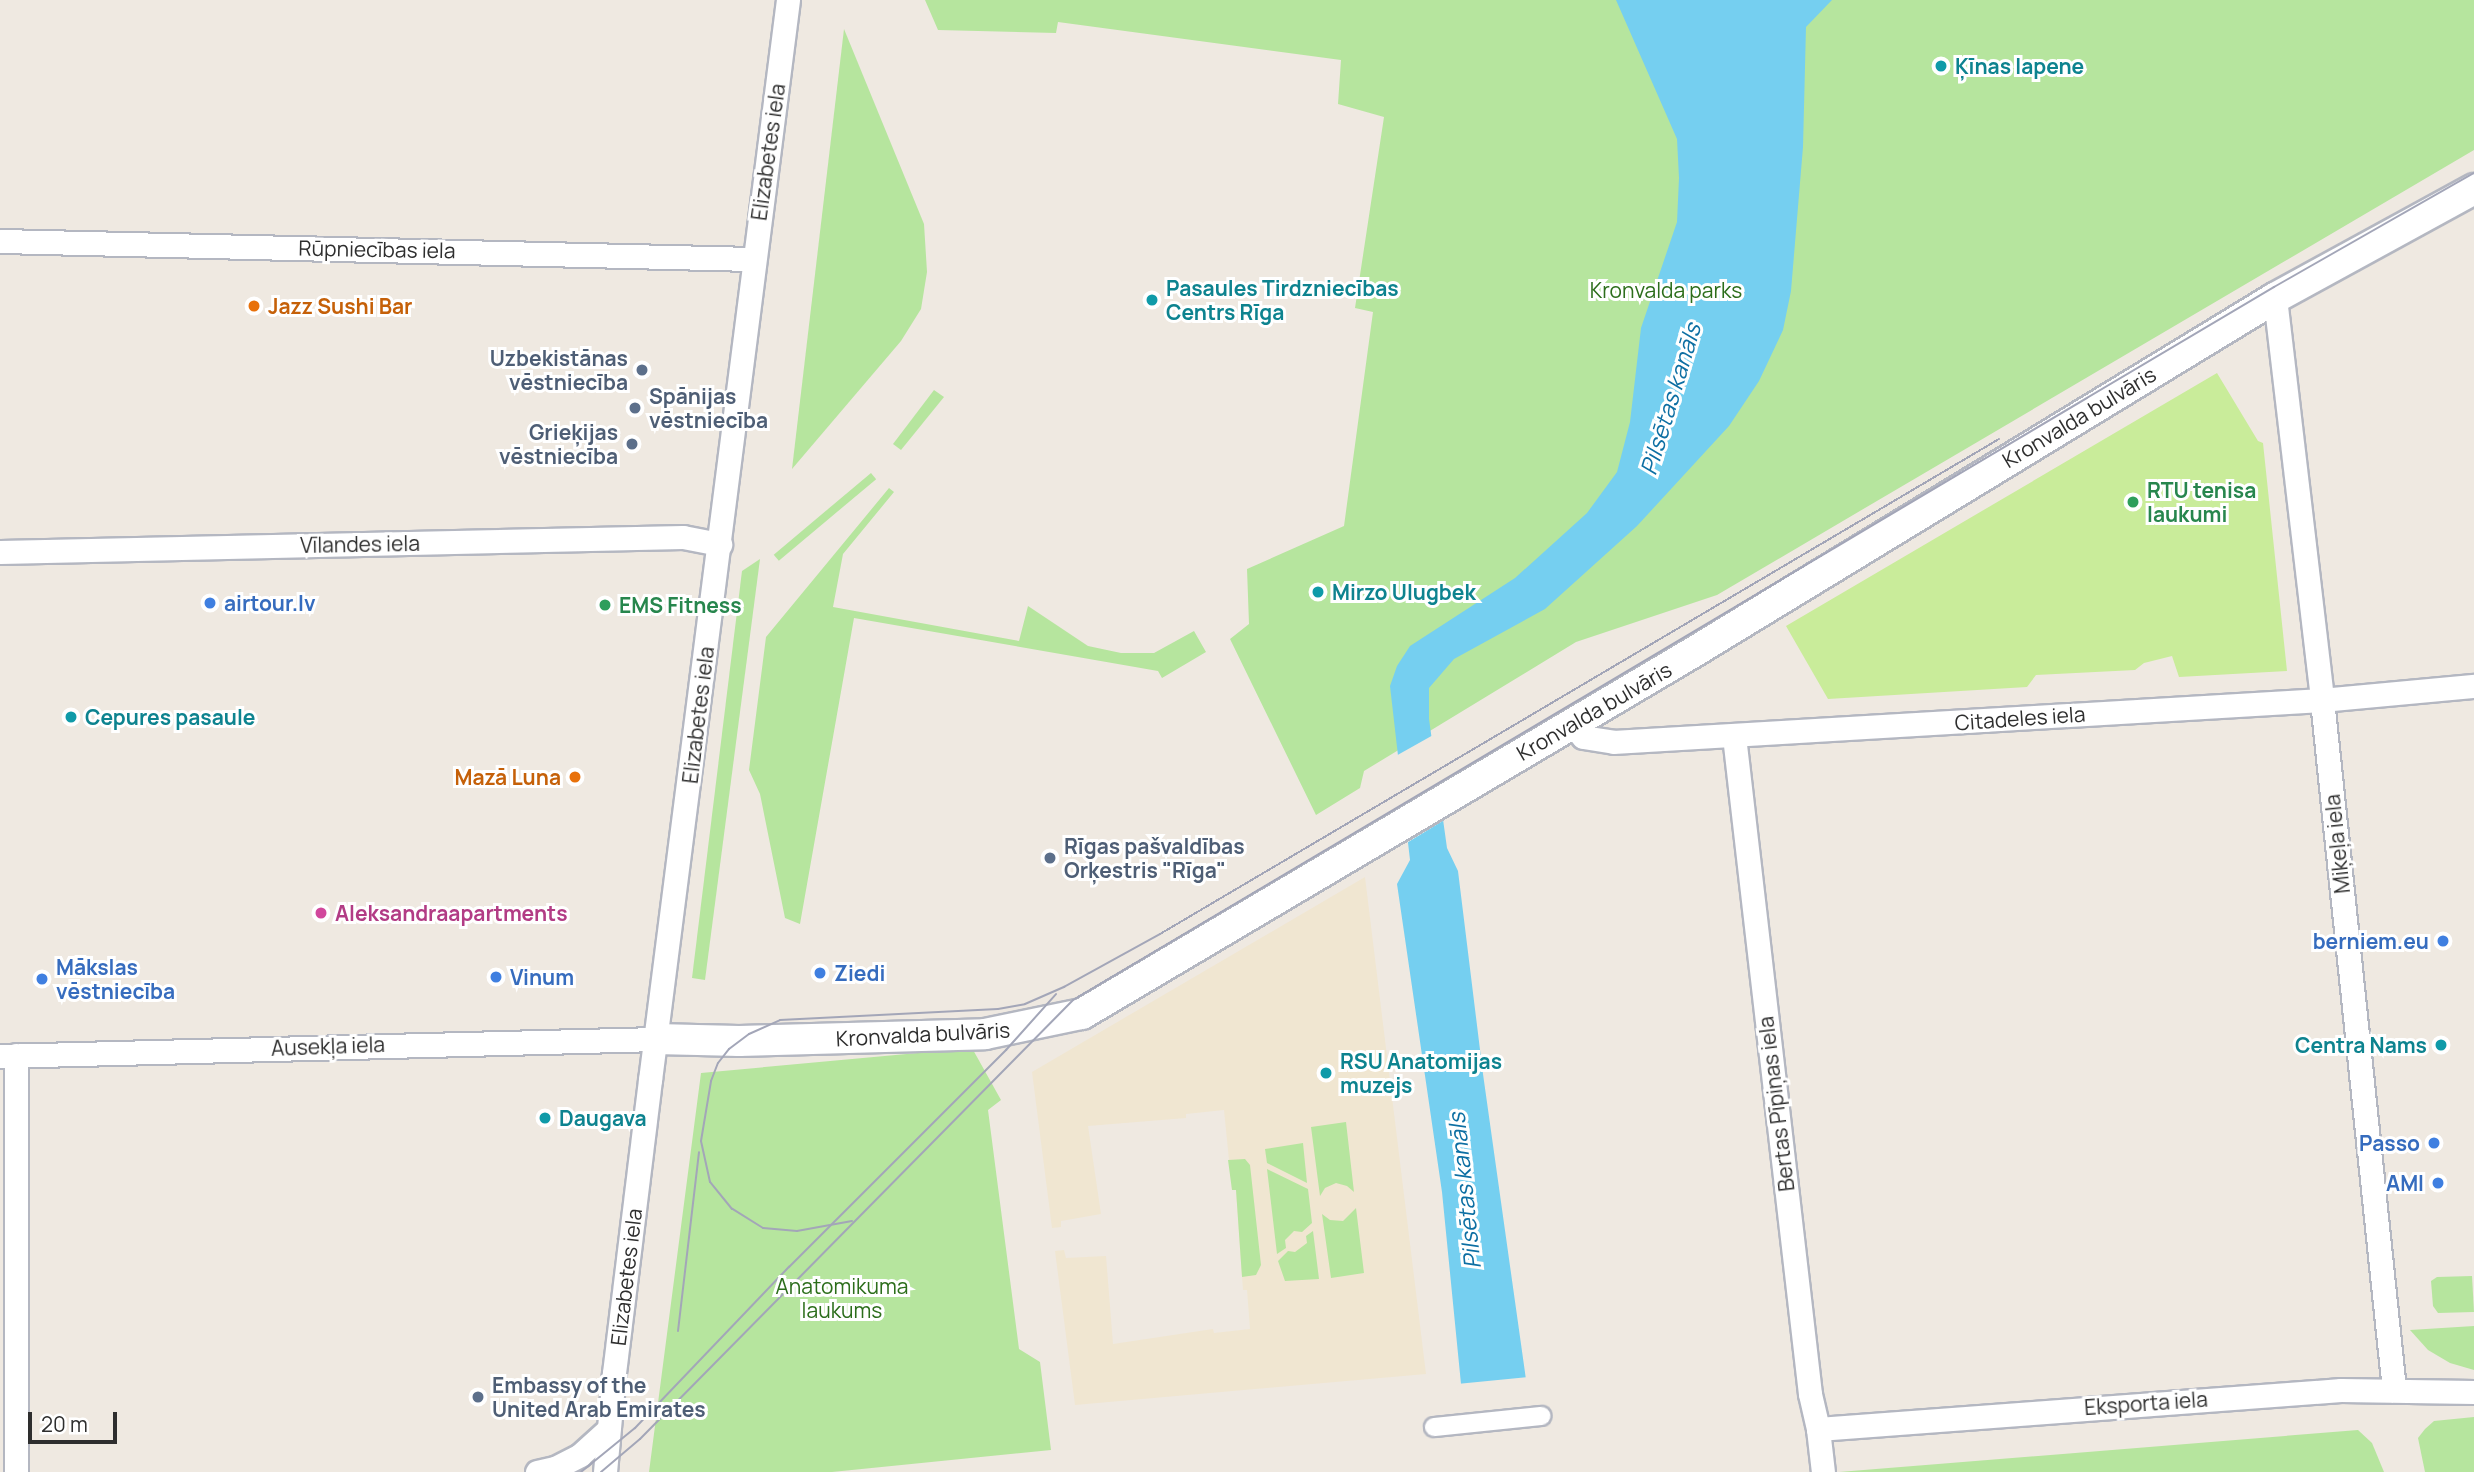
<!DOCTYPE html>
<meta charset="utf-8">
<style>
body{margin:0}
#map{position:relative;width:2474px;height:1472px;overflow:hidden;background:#efe9e1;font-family:Manrope,sans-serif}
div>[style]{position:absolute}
.education>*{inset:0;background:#f0e6d1}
.green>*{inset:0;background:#b6e59e;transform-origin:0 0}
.pitch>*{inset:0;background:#c9ec9a}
.water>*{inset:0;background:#75cff0}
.pier>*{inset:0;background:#efe9e1}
.roads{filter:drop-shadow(2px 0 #b4b7c1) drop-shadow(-2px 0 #b4b7c1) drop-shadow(0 2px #b4b7c1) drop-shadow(0 -2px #b4b7c1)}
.pedestrian>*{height:18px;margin:-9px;padding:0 9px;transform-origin:9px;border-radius:9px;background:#fff}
.minor>*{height:23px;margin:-11.5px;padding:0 11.5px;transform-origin:11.5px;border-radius:11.5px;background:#fff}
.tertiary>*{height:30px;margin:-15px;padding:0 15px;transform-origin:15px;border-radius:15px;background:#fff}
.tram>*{height:2px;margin:-1px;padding:0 1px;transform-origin:1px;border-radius:1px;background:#a3a6b8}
.dots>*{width:19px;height:19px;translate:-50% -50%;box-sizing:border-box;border:4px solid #fff;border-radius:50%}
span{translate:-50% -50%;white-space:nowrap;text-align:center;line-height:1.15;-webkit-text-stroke:6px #fff;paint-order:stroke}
.culture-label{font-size:21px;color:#0d838f;font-weight:700}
.left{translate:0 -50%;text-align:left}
.right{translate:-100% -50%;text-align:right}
.street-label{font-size:21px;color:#2e2e2e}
.park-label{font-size:21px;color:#2c6e1b}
.food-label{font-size:21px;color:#c56008;font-weight:700}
.service-label{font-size:21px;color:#4e5e75;font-weight:700}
.leisure-label{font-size:21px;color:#27864d;font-weight:700}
.shop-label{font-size:21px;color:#366cbe;font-weight:700}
.hotel-label{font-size:21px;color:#b23c85;font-weight:700}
.water-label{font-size:23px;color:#0d6fa3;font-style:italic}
.scale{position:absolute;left:28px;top:1412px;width:89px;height:32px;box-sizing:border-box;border:4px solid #2e2e2e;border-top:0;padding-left:9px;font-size:21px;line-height:24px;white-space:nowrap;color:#2e2e2e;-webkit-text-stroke:5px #fff;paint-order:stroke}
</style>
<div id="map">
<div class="education">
<i style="clip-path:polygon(1365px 877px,1426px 1374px,1075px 1405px,1055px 1251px,1064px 1250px,1066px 1258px,1106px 1256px,1113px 1344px,1213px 1329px,1214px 1333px,1250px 1329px,1247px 1290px,1243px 1290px,1242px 1277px,1236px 1190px,1232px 1190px,1224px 1110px,1186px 1114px,1186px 1118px,1088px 1126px,1101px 1214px,1061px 1221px,1061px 1227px,1052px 1228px,1032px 1072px)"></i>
</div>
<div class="green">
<i style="clip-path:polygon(925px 0,2474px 0,2474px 150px,1717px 595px,1576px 642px,1364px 771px,1360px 788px,1316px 815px,1230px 639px,1249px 624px,1247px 569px,1344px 526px,1373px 312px,1355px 308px,1384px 117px,1338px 104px,1341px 60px,1058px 22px,1056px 33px,938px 30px)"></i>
<i style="clip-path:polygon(844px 29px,924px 224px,927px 272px,921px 309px,901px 341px,792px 469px)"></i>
<i style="clip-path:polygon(934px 390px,944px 397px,901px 450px,893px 444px)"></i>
<i style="left:871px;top:473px;width:8px;height:127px;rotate:50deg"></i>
<i style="clip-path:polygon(889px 488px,894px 492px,843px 554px,833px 607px,1019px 641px,1028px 606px,1088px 646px,1121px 653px,1154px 653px,1194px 631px,1206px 652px,1162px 678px,1158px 671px,854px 618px,800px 924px,785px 918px,760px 794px,749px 770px,766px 637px)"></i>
<i style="clip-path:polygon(760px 559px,705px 980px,692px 978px,742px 571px)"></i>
<i style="clip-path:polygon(972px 1048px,1001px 1100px,988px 1110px,1019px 1349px,1040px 1362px,1051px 1450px,832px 1472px,649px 1472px,701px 1073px)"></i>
<i style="clip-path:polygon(1346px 1122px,1354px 1192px,1347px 1186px,1336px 1183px,1325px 1188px,1320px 1196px,1311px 1127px)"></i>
<i style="clip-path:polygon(1303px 1143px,1307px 1183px,1267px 1163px,1265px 1149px)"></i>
<i style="clip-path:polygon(1245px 1159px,1250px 1165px,1261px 1265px,1256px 1275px,1242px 1277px,1236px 1190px,1232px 1190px,1228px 1160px)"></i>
<i style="clip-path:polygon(1267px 1169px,1308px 1189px,1312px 1223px,1302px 1232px,1294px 1231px,1285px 1240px,1286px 1248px,1277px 1254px)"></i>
<i style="clip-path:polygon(1356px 1208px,1364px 1273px,1331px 1278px,1322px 1214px,1330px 1220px,1343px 1221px)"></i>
<i style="clip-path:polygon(1313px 1231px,1319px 1279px,1285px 1281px,1278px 1261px,1288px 1251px,1295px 1252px,1307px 1243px,1306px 1236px)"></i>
<i style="clip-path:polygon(2472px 1276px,2474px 1312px,2438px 1313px,2433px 1306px,2431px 1281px,2437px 1277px)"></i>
<i style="clip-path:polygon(2474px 1326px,2474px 1370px,2450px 1363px,2428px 1350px,2410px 1330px)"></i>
<i style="clip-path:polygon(2474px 1417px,2474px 1472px,2425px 1472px,2418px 1438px,2425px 1429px,2434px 1421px)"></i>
<i style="clip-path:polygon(2358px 1430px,2372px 1443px,2384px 1472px,1839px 1472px)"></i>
</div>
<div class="pitch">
<i style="clip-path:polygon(2217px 373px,2258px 441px,2263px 443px,2287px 671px,2179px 677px,2172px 656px,2144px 663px,2135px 670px,2036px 675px,2027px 687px,1828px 699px,1786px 626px)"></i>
</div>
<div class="water">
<i style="clip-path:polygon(1616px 0,1832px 0,1806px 27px,1803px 147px,1791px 291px,1783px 330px,1759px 381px,1729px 426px,1637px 526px,1545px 609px,1454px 659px,1429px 688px,1429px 719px,1447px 848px,1458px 871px,1483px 1074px,1539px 1472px,1464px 1472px,1461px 1384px,1442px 1192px,1397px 884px,1410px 860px,1390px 686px,1397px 666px,1410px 646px,1515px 578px,1587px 513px,1617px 472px,1630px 422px,1641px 328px,1677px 222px,1679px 178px,1677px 139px)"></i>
</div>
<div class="pier">
<i style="clip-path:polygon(1435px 734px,1446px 819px,1405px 844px,1394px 757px)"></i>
<i style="clip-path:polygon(1528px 1377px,1543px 1472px,1460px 1472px,1457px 1384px)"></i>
</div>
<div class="roads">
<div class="pedestrian">
<i style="left:1434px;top:1427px;width:108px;rotate:-5.9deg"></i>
</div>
<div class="minor">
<i style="left:0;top:241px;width:754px;rotate:1.37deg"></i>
<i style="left:2275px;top:298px;width:405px;rotate:83.3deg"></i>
<i style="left:2322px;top:700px;width:694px;rotate:84.04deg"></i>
<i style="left:0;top:552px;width:683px;rotate:-1.26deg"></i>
<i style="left:683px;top:537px;width:38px;rotate:11deg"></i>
<i style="left:1572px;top:725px;width:16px;rotate:47deg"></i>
<i style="left:1583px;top:737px;width:30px;rotate:9deg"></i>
<i style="left:1613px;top:742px;width:710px;rotate:-3.39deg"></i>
<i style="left:2322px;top:700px;width:153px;rotate:-5.3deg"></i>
<i style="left:1734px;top:736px;width:662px;rotate:83.41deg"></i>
<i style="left:1810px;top:1394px;width:36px;rotate:77deg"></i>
<i style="left:1818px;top:1429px;width:43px;rotate:83.4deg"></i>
<i style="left:0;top:1056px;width:656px;rotate:-1.48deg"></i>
<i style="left:1818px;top:1429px;width:524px;rotate:-4.26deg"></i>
<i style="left:2341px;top:1390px;width:133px;rotate:0.9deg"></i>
<i style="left:16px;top:1472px;width:417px;rotate:-90deg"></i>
<i style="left:537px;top:1472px;width:18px;rotate:-13deg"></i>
<i style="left:555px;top:1468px;width:28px;rotate:-27deg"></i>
<i style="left:580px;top:1455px;width:38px;rotate:-42deg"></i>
<i style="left:605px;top:1472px;width:99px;rotate:-84.8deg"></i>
<i style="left:614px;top:1373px;width:295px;rotate:-83deg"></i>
<i style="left:650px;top:1080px;width:1089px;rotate:-82.72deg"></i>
</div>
<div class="tertiary">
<i style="left:656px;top:1039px;width:83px;rotate:1.4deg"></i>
<i style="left:739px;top:1041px;width:246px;rotate:-1.6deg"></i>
<i style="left:985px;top:1034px;width:99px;rotate:-11.7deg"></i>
<i style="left:1082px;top:1014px;width:709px;rotate:-30.62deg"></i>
<i style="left:1692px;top:653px;width:683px;rotate:-31.34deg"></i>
<i style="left:2275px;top:298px;width:227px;rotate:-28.7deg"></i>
</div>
</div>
<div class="tram">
<i style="left:852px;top:1221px;width:56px;rotate:169.7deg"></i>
<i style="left:797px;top:1231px;width:34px;rotate:-175deg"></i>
<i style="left:763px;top:1228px;width:36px;rotate:-148deg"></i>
<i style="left:732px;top:1209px;width:35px;rotate:-129deg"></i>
<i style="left:710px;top:1182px;width:42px;rotate:-102.4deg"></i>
<i style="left:701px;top:1141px;width:61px;rotate:-80.5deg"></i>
<i style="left:711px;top:1081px;width:19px;rotate:-69deg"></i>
<i style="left:718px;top:1063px;width:18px;rotate:-52deg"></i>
<i style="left:729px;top:1049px;width:25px;rotate:-37deg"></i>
<i style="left:749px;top:1034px;width:34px;rotate:-24deg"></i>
<i style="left:780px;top:1020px;width:218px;rotate:-2.9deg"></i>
<i style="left:998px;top:1009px;width:27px;rotate:-10deg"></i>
<i style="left:1025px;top:1004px;width:43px;rotate:-23.6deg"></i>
<i style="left:1064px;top:987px;width:110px;rotate:-28.9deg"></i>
<i style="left:1160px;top:934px;width:974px;rotate:-30.54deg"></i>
<i style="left:678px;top:1331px;width:180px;rotate:-83.3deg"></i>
<i style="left:581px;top:1472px;width:70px;rotate:-39.2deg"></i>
<i style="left:635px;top:1428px;width:223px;rotate:-46.3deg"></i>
<i style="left:789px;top:1267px;width:307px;rotate:-45deg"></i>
<i style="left:1006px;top:1050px;width:75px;rotate:-48.2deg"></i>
<i style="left:601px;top:1472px;width:51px;rotate:-40.2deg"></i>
<i style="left:640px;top:1439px;width:617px;rotate:-45.39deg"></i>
<i style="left:1073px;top:1000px;width:1397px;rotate:-30.7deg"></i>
<i style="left:2274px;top:287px;width:230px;rotate:-29.7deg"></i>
</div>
<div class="dots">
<i style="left:1941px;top:66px;background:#0f9aa8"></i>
<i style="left:1152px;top:300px;background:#0f9aa8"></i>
<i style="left:254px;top:306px;background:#e8710a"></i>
<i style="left:642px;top:370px;background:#5c6f8a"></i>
<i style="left:635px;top:408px;background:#5c6f8a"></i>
<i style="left:632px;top:444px;background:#5c6f8a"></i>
<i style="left:2133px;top:502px;background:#2e9e5b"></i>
<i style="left:1318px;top:592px;background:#0f9aa8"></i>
<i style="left:210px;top:603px;background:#3f7fe0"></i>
<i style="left:605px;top:605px;background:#2e9e5b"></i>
<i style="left:71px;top:717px;background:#0f9aa8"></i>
<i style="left:575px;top:777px;background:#e8710a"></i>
<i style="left:1050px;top:858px;background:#5c6f8a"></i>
<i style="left:321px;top:913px;background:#d1479c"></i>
<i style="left:2443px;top:941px;background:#3f7fe0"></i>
<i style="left:820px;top:973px;background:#3f7fe0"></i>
<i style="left:496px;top:977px;background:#3f7fe0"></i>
<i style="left:42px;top:979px;background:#3f7fe0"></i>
<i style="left:2441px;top:1045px;background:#0f9aa8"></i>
<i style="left:1326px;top:1073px;background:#0f9aa8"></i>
<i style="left:545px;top:1118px;background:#0f9aa8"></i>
<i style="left:2434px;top:1143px;background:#3f7fe0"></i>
<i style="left:2438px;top:1183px;background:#3f7fe0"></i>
<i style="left:478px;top:1397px;background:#5c6f8a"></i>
</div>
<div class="culture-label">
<span class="left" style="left:1955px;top:66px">Ķīnas lapene</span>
<span class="left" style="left:1166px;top:300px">Pasaules Tirdzniecības<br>Centrs Rīga</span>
<span class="left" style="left:1332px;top:592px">Mirzo Ulugbek</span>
<span class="left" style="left:85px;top:717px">Cepures pasaule</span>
<span class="right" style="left:2427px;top:1045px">Centra Nams</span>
<span class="left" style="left:1340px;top:1073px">RSU Anatomijas<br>muzejs</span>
<span class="left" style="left:559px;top:1118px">Daugava</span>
</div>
<div class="street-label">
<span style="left:768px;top:152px;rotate:-82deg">Elizabetes iela</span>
<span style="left:377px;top:249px;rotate:1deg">Rūpniecības iela</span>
<span style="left:2079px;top:417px;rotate:-31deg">Kronvalda bulvāris</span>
<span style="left:360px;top:544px;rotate:-1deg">Vīlandes iela</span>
<span style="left:1594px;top:711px;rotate:-30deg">Kronvalda bulvāris</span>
<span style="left:698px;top:715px;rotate:-83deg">Elizabetes iela</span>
<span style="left:2020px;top:718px;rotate:-4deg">Citadeles iela</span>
<span style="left:2337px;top:844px;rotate:-96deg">Miķeļa iela</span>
<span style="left:923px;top:1034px;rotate:-3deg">Kronvalda bulvāris</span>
<span style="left:328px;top:1046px;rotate:-2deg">Ausekļa iela</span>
<span style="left:1776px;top:1104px;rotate:-97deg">Bertas Pīpiņas iela</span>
<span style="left:626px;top:1277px;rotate:-83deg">Elizabetes iela</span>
<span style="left:2146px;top:1403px;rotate:-4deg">Eksporta iela</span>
</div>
<div class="park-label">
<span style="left:1666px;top:290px">Kronvalda parks</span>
<span style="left:842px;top:1298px">Anatomikuma<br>laukums</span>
</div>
<div class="food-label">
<span class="left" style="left:268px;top:306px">Jazz Sushi Bar</span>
<span class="right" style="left:561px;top:777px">Mazā Luna</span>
</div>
<div class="service-label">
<span class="right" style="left:628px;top:370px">Uzbekistānas<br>vēstniecība</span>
<span class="left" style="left:649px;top:408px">Spānijas<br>vēstniecība</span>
<span class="right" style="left:618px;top:444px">Grieķijas<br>vēstniecība</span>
<span class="left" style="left:1064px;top:858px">Rīgas pašvaldības<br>Orķestris "Rīga"</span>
<span class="left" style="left:492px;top:1397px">Embassy of the<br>United Arab Emirates</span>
</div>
<div class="leisure-label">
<span class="left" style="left:2147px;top:502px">RTU tenisa<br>laukumi</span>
<span class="left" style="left:619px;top:605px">EMS Fitness</span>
</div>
<div class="shop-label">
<span class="left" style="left:224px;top:603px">airtour.lv</span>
<span class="right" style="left:2429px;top:941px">berniem.eu</span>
<span class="left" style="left:56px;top:979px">Mākslas<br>vēstniecība</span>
<span class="left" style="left:834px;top:973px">Ziedi</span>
<span class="left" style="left:510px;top:977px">Vinum</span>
<span class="right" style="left:2420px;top:1143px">Passo</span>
<span class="right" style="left:2424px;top:1183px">AMI</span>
</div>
<div class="hotel-label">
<span class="left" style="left:335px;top:913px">Aleksandraapartments</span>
</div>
<div class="water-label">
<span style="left:1670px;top:399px;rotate:-73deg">Pilsētas kanāls</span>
<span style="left:1464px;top:1191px;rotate:-96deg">Pilsētas kanāls</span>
</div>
<div class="scale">20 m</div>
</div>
